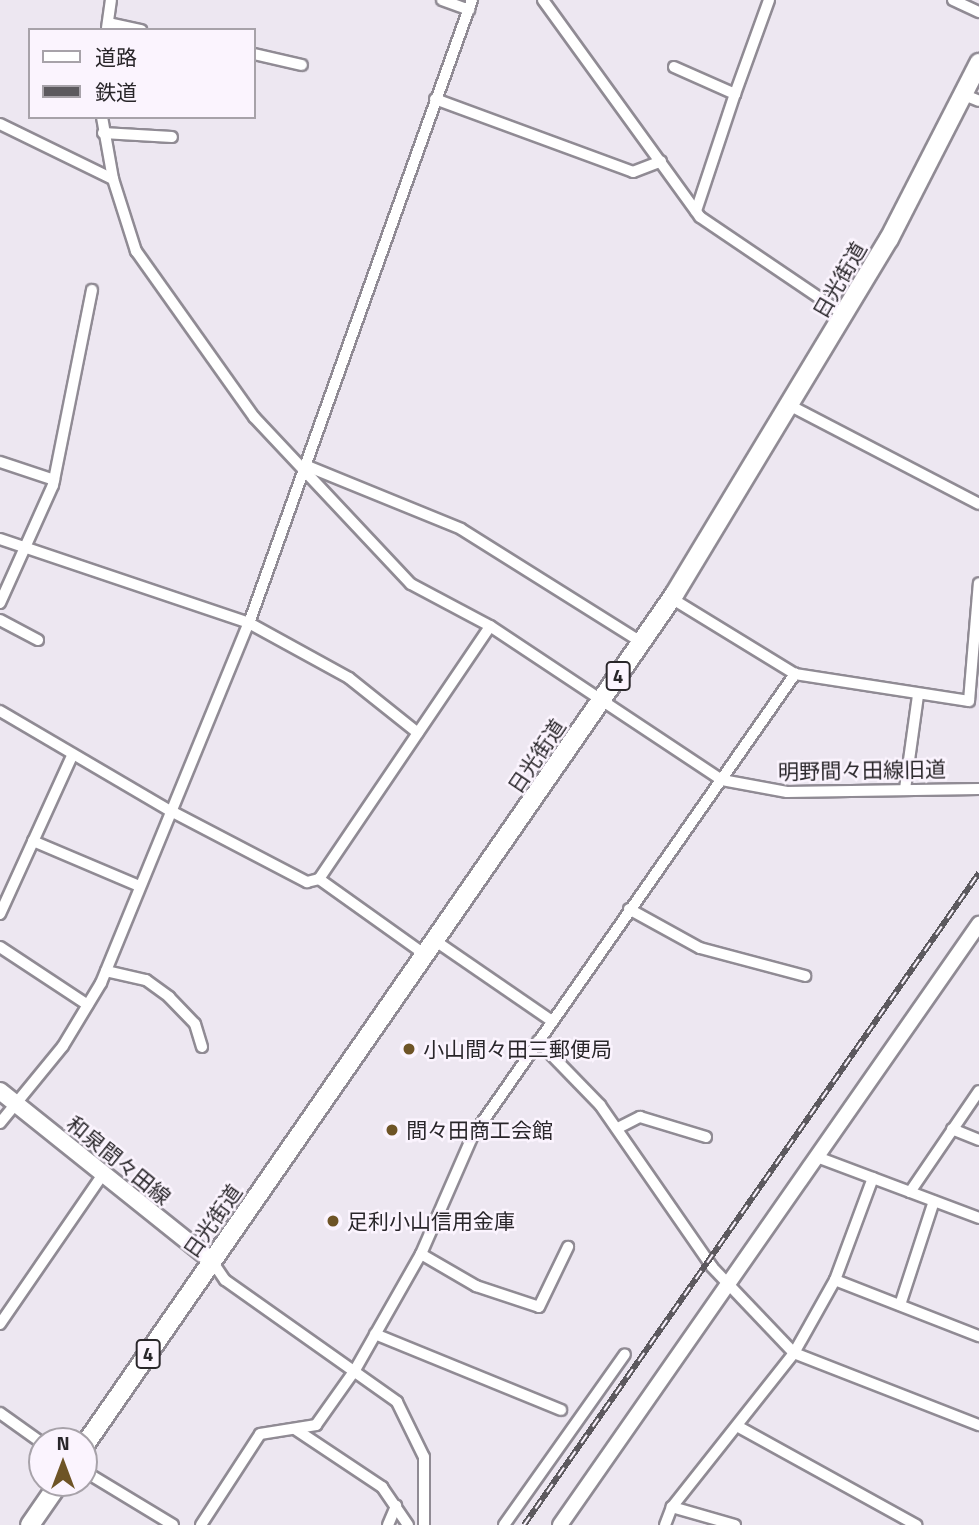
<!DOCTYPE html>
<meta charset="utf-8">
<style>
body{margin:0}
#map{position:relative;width:979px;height:1525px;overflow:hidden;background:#ede7f1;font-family:"Titillium Web","Noto Sans JP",sans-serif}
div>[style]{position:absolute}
.roads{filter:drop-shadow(2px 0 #908b94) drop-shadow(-2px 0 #908b94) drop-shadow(0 2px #908b94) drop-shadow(0 -2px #908b94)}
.minor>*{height:10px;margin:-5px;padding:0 5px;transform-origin:5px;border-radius:5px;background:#fff}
.tertiary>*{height:14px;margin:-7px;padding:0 7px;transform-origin:7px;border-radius:7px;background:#fff}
.secondary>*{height:16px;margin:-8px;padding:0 8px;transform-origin:8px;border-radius:8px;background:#fff}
.trunk>*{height:18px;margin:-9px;padding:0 9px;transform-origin:9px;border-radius:9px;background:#fff}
.rail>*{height:6px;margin-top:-3px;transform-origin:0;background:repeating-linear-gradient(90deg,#fbf4fe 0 10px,#5c595e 0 20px);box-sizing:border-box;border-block:2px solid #5c595e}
.dots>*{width:19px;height:19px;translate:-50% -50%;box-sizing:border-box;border:4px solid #fbf4fe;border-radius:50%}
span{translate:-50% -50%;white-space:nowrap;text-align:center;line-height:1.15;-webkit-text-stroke:5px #fbf4fe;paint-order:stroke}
.shield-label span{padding:2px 5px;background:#fbf4fe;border:2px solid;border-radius:5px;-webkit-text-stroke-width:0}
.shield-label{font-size:19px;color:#29262a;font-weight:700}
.street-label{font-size:21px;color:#29262a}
.poi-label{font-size:21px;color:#29262a}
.left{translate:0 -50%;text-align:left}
.legend{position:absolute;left:28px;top:28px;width:228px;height:91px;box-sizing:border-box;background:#fbf4fe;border:2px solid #a7a2a9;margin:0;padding:9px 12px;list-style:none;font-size:21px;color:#29262a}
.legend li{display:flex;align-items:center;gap:14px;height:35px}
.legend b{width:35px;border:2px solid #a7a2a9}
.north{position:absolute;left:28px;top:1427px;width:70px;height:70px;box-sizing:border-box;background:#fbf4fe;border:2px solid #a7a2a9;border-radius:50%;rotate:0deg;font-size:19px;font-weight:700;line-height:28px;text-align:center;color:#29262a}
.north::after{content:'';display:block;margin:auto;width:24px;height:32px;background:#6e5426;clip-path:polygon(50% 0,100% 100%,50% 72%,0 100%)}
</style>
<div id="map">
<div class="roads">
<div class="minor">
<i style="left:442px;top:0;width:29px;rotate:20deg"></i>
<i style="left:543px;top:0;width:268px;rotate:54.1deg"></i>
<i style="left:700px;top:217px;width:175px;rotate:34.1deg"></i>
<i style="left:953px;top:0;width:29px;rotate:25deg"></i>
<i style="left:108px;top:23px;width:34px;rotate:12deg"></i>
<i style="left:107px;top:28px;width:28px;rotate:-82deg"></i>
<i style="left:254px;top:54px;width:49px;rotate:12.9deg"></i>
<i style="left:674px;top:67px;width:67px;rotate:23.9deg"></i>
<i style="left:735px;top:94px;width:100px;rotate:-70.1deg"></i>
<i style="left:962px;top:94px;width:18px;rotate:22deg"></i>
<i style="left:435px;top:99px;width:211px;rotate:20.2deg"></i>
<i style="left:633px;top:172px;width:30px;rotate:-21deg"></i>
<i style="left:102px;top:117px;width:63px;rotate:79.9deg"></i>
<i style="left:113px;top:179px;width:76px;rotate:72.3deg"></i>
<i style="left:136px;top:251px;width:204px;rotate:54.6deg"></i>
<i style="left:254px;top:417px;width:229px;rotate:46.8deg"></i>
<i style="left:411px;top:584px;width:89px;rotate:28deg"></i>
<i style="left:490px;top:626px;width:278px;rotate:33.6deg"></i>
<i style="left:722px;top:780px;width:66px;rotate:10.5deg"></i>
<i style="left:787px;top:792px;width:192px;rotate:-0.9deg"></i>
<i style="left:0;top:124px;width:126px;rotate:26deg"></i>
<i style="left:103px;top:133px;width:69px;rotate:3.3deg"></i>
<i style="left:696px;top:211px;width:123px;rotate:-71.6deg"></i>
<i style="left:791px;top:406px;width:212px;rotate:27.5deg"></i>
<i style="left:0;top:462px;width:57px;rotate:18.4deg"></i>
<i style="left:307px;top:466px;width:166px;rotate:22.2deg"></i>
<i style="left:461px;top:529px;width:213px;rotate:32.1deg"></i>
<i style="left:0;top:539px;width:263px;rotate:18.6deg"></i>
<i style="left:249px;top:623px;width:114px;rotate:28.8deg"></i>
<i style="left:349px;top:678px;width:88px;rotate:38.6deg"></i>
<i style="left:671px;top:598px;width:145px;rotate:31.5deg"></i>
<i style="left:0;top:603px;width:129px;rotate:-65.8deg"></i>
<i style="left:53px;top:485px;width:199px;rotate:-78.7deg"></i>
<i style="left:0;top:620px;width:43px;rotate:27.8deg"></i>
<i style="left:0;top:711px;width:196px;rotate:30.4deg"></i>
<i style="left:169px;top:810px;width:156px;rotate:27.6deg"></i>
<i style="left:307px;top:882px;width:12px;rotate:-14deg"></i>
<i style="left:905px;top:789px;width:95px;rotate:-82.1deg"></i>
<i style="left:33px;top:841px;width:115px;rotate:23deg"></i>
<i style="left:629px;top:909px;width:81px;rotate:28.8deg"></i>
<i style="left:700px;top:948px;width:109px;rotate:14.9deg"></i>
<i style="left:0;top:914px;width:174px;rotate:-65.5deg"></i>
<i style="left:437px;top:942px;width:140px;rotate:34.5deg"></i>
<i style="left:0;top:947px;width:105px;rotate:33.4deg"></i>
<i style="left:427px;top:956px;width:133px;rotate:-144.5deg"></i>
<i style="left:319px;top:879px;width:305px;rotate:-55.9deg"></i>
<i style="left:106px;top:971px;width:41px;rotate:12.7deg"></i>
<i style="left:146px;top:980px;width:29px;rotate:36deg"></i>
<i style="left:169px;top:997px;width:37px;rotate:46deg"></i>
<i style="left:195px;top:1024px;width:24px;rotate:73deg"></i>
<i style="left:538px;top:1041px;width:89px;rotate:45.9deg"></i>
<i style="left:600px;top:1105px;width:197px;rotate:55.3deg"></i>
<i style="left:712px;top:1267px;width:119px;rotate:46.4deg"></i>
<i style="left:794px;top:1353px;width:199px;rotate:21.3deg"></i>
<i style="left:0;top:1123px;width:99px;rotate:-50.7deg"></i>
<i style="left:63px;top:1046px;width:74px;rotate:-58.9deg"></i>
<i style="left:101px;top:983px;width:389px;rotate:-67.7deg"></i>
<i style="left:249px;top:623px;width:662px;rotate:-70.31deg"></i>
<i style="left:618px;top:1128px;width:25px;rotate:-27deg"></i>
<i style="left:640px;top:1117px;width:69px;rotate:16.9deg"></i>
<i style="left:952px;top:1129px;width:29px;rotate:22deg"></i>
<i style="left:817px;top:1157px;width:173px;rotate:20.6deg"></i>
<i style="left:910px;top:1192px;width:122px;rotate:-55.7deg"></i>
<i style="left:421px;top:1254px;width:64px;rotate:30.2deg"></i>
<i style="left:476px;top:1286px;width:66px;rotate:18.4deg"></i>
<i style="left:539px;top:1307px;width:67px;rotate:-64.2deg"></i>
<i style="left:212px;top:1261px;width:23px;rotate:56deg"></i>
<i style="left:225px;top:1280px;width:211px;rotate:35.3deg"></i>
<i style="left:397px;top:1402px;width:61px;rotate:63.9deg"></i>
<i style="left:424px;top:1457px;width:68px;rotate:90deg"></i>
<i style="left:835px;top:1280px;width:155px;rotate:21.3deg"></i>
<i style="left:900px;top:1305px;width:109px;rotate:-71.9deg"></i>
<i style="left:0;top:1324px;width:182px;rotate:-55.5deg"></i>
<i style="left:375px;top:1334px;width:201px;rotate:22.2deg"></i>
<i style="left:0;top:1413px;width:52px;rotate:35.5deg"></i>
<i style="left:737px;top:1426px;width:205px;rotate:28.9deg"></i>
<i style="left:295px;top:1429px;width:105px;rotate:33.7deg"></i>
<i style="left:382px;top:1487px;width:46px;rotate:55.6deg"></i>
<i style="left:84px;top:1471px;width:104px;rotate:31.2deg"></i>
<i style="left:201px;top:1525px;width:108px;rotate:-57deg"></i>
<i style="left:260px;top:1434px;width:57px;rotate:-9.1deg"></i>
<i style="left:316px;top:1425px;width:67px;rotate:-54.7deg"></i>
<i style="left:355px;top:1370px;width:133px;rotate:-60.4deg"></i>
<i style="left:421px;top:1254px;width:128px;rotate:-66.4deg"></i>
<i style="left:472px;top:1137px;width:565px;rotate:-55.1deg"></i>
<i style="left:795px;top:674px;width:176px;rotate:8.8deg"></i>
<i style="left:969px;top:701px;width:118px;rotate:-85.2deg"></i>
<i style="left:388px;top:1525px;width:21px;rotate:-67deg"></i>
<i style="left:504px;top:1525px;width:209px;rotate:-54.7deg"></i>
<i style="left:665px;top:1525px;width:19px;rotate:-69deg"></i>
<i style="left:735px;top:1525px;width:66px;rotate:-164.1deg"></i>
<i style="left:672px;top:1507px;width:196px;rotate:-51.6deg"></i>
<i style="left:794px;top:1353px;width:84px;rotate:-60.7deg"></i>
<i style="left:835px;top:1280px;width:109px;rotate:-69.6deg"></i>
</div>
<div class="tertiary">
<i style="left:560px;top:1525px;width:733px;rotate:-55.12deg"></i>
</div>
<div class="secondary">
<i style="left:0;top:1091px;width:272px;rotate:38.7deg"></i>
</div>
<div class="trunk">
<i style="left:84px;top:1446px;width:1036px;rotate:-55.27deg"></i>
<i style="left:674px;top:595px;width:416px;rotate:-58.9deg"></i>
<i style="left:889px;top:239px;width:198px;rotate:-62.9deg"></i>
<i style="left:30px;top:1525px;width:51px;rotate:-55.4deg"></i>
</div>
</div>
<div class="rail">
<i style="left:524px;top:1525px;width:795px;rotate:-55.09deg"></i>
</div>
<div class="dots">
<i style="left:409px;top:1049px;background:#6e5426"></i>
<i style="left:392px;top:1130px;background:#6e5426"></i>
<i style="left:333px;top:1221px;background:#6e5426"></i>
</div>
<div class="shield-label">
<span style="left:618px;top:676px">4</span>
<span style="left:148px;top:1354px">4</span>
</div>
<div class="street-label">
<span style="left:839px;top:280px;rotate:-60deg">日光街道</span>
<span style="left:536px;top:756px;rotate:-56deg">日光街道</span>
<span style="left:862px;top:770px;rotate:-1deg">明野間々田線旧道</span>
<span style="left:119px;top:1160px;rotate:39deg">和泉間々田線</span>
<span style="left:212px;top:1221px;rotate:-55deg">日光街道</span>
</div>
<div class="poi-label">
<span class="left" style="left:423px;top:1049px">小山間々田三郵便局</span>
<span class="left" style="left:406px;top:1130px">間々田商工会館</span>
<span class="left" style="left:347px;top:1221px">足利小山信用金庫</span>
</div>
<ul class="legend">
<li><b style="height:9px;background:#fff"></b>道路</li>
<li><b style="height:9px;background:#5c595e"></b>鉄道</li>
</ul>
<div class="north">N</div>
</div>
